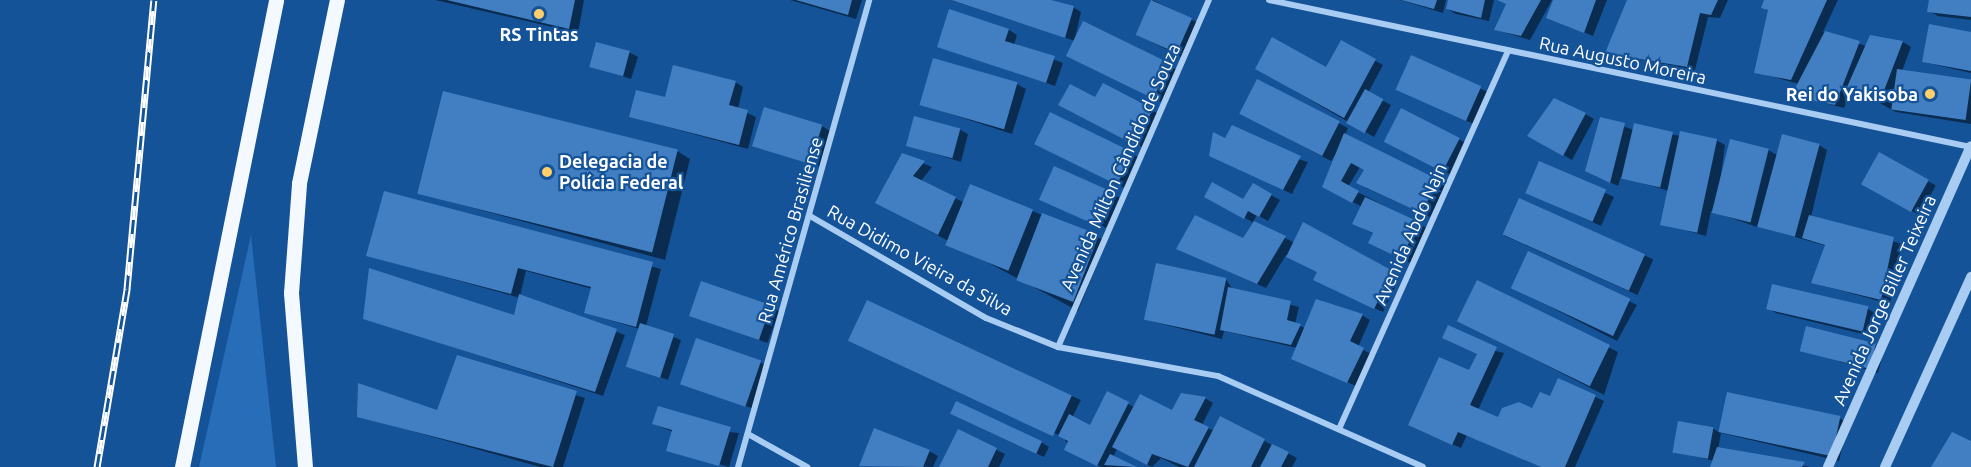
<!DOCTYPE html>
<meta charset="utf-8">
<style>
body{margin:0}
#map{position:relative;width:1971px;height:467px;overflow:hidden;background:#155399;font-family:Ubuntu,sans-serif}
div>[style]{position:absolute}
.green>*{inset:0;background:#286db7}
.shadow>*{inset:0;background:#0007;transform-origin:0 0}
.building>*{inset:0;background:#427fc2;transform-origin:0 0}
.minor>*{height:6px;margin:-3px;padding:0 3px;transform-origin:3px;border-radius:3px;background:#a9ccf2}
.tertiary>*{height:10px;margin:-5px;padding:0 5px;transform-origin:5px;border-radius:5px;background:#a9ccf2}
.primary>*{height:15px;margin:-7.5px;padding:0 7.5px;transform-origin:7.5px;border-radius:7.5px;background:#f4f9ff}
.rail>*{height:7px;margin-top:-3.5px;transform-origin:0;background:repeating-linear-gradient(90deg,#155399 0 14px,#fff 0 28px);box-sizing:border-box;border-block:2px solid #fff}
.dots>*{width:16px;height:16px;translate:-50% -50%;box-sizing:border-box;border:3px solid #155399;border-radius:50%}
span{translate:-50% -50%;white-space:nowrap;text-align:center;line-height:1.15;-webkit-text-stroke:4.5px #155399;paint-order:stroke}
.poi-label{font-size:18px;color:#fff;font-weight:700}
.right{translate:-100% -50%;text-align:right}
.left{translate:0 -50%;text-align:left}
.street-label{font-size:18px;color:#fff}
</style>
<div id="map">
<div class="green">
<i style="clip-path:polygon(251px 235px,276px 467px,199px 467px)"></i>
</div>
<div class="shadow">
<i style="clip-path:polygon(435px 0,584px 0,578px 33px)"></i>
<i style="clip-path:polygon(790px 0,862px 0,856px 19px)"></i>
<i style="clip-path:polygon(950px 0,1045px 0,1073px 7px,1081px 12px,1075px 38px,1084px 23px,1177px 70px,1161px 102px,1076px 60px,1075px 41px)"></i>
<i style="left:1153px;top:0;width:53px;height:38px;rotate:27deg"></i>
<i style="clip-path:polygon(1400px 0,1446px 0,1443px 13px)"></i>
<i style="clip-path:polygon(1449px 0,1494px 0,1489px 21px,1456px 14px,1447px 9px)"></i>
<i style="clip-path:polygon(1500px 0,1552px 0,1530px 40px,1496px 30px,1508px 4px)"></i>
<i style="clip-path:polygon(1554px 0,1607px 0,1593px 36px,1547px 17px)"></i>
<i style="clip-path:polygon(1629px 0,1728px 0,1720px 18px,1708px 17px,1695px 70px,1607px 53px)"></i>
<i style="clip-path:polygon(1765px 0,1838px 0,1823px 32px,1866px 46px,1871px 37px,1903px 42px,1911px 47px,1902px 71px,1971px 81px,1971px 124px,1896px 112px,1852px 88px,1844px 108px,1793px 95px,1799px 84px,1755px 72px,1769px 11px,1763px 7px)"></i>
<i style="clip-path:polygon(1931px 0,1971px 0,1971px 20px,1938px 16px,1929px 11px)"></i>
<i style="clip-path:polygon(950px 11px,1009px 30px,1017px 35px,1014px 45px,1063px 63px,1055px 86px,938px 46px)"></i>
<i style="clip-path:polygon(1971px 33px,1971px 73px,1923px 62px)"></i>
<i style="clip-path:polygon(1341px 42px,1383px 65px,1368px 93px,1391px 105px,1374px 137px,1257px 69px,1327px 69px)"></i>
<i style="clip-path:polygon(629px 52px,638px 57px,631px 79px,591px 66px)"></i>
<i style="clip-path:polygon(1412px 57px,1490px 93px,1476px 125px,1406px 94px)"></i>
<i style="clip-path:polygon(1258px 81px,1348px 128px,1345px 135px,1446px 187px,1430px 217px,1366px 188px,1366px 170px,1360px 167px,1348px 187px,1427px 228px,1410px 263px,1378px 248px,1374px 234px,1363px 229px,1362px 207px,1324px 186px,1338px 151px,1331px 161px,1249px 118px)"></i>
<i style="clip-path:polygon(735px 82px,743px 87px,738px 109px,756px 117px,748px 149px,631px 117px,667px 99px)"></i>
<i style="clip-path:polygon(1017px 84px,1026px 89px,1012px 134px,920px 104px)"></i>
<i style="clip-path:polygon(1103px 85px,1161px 115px,1144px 148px,1068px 110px,1096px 99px)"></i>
<i style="clip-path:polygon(1402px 110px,1468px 144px,1451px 175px,1394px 146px)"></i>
<i style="left:1050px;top:114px;width:101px;height:34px;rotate:26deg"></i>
<i style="clip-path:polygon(1585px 114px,1594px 119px,1572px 160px,1530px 136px)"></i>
<i style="clip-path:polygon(1602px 119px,1634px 130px,1716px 140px,1725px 145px,1720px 182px,1768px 150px,1779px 156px,1819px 145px,1827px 150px,1811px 217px,1902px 244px,1890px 304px,1813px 283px,1826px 246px,1761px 227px,1769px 195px,1757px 227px,1711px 211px,1706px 236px,1662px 224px,1669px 191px,1621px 177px,1618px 186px,1595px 176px)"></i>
<i style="clip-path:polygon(822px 126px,830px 131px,819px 166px,754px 145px)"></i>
<i style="clip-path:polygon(959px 129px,968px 134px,961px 162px,908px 145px)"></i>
<i style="clip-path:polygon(1226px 139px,1308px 162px,1292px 194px,1219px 160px)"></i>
<i style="clip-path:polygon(677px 151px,690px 159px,665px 260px,418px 193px)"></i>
<i style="left:1879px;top:154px;width:65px;height:34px;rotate:29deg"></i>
<i style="clip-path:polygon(902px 155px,932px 167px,921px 181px,963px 202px,970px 186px,1107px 241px,1078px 311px,885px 207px)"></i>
<i style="clip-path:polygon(1540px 163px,1614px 197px,1601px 226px,1536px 197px)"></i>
<i style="clip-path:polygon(1253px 185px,1280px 200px,1268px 221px,1257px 215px,1253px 222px,1295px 243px,1304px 224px,1400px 277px,1383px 312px,1324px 284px,1319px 272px,1286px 255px,1266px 288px,1187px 253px,1243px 240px,1254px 223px,1206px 196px,1244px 201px)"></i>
<i style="clip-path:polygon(385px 193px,661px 269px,646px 326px,681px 340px,668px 380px,627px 365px,639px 329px,586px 313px,592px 289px,526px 271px,520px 296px,625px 335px,603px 396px,364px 318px,515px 317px,520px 298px,368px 255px)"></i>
<i style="clip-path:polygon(1111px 193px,1120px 198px,1106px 228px,1050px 204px)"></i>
<i style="left:1520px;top:200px;width:146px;height:39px;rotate:24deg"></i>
<i style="clip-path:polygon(1226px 279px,1233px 290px,1299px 307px,1295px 324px,1305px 328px,1362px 315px,1370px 320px,1358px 347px,1371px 354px,1356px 386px,1293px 358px,1297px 348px,1224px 331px,1222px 339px,1146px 320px)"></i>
<i style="clip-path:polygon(1477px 282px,1618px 352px,1604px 395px,1466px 324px)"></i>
<i style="left:702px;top:283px;width:82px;height:34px;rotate:20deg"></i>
<i style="clip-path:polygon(1773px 286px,1868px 309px,1876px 314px,1871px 336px,1776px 313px,1767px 308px)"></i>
<i style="clip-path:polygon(1521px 292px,1629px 301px,1637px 305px,1617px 341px)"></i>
<i style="clip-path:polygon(867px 302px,1072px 396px,1081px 400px,1072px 418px,1091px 427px,1107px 393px,1134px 407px,1173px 412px,1205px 398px,1213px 403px,1202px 425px,1214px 431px,1220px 418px,1297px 458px,1292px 467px,1179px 467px,1161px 458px,1152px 467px,1117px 449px,1113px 457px,1133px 467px,1101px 467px,1074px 454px,1063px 437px,856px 344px)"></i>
<i style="clip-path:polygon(1444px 338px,1504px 353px,1478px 410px,1499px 419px,1533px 410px,1551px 398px,1559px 380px,1604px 401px,1575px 467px,1541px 467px,1467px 435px,1461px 448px,1419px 430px,1470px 372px,1478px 354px)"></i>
<i style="clip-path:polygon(1875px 345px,1884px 350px,1878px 373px,1801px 350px)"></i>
<i style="clip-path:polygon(458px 357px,585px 398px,563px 467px,540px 467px,358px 416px,438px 412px)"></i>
<i style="clip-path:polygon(760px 362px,769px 367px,754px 409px,682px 383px)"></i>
<i style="clip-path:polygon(960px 418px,1041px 442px,1049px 447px,1044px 457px)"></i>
<i style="clip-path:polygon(1839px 418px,1848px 423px,1839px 461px,1721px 433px,1718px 449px,1810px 467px,1712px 467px,1714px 461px,1674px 451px,1712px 428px,1719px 432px)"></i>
<i style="clip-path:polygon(654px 424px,739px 433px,729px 467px,668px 450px,673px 432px)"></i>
<i style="clip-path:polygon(959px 431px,1005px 454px,999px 467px,940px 467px)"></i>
<i style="clip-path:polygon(929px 451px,938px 456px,933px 467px,861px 465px)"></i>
</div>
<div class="building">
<i style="clip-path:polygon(447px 0,575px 0,569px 29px)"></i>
<i style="clip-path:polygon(796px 0,852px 0,848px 15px)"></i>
<i style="clip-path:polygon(951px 0,1051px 0,1074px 6px,1065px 38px)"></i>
<i style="left:1151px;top:0;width:45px;height:38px;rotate:24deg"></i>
<i style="clip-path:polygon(1401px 0,1437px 0,1434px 9px)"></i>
<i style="clip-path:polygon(1448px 0,1485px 0,1481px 18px,1446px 9px)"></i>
<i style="clip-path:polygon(1497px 0,1541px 0,1521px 36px,1494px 30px,1506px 4px)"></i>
<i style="clip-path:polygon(1553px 0,1596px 0,1584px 33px,1546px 18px)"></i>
<i style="clip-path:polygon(1627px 0,1718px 0,1711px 15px,1700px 13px,1687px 67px,1605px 53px)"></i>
<i style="clip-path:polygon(1764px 0,1827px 0,1791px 80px,1754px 73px,1768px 10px,1761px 8px)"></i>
<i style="clip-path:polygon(1929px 0,1971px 0,1971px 17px,1927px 12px)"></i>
<i style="clip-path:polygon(949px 9px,1009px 29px,1005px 41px,1055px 56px,1046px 83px,937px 47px)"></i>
<i style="left:1083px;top:21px;width:97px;height:39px;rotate:26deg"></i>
<i style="clip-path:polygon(1929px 24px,1971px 32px,1971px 71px,1922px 62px)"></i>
<i style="clip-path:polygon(1825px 31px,1860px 41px,1835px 105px,1791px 96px)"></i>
<i style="clip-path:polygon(1870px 35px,1903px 41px,1880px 101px,1847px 87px)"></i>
<i style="clip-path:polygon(1272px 37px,1326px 67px,1341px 40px,1376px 59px,1344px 118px,1255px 69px)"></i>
<i style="left:596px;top:42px;width:35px;height:26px;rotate:15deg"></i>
<i style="left:1411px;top:55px;width:77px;height:38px;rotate:24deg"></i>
<i style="left:933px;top:58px;width:88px;height:49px;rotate:16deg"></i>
<i style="clip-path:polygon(673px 65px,736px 81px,729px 105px,748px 110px,739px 145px,629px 117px,636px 90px,665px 97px)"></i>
<i style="left:1897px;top:69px;width:75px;height:41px;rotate:8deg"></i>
<i style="left:1257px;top:79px;width:93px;height:39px;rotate:27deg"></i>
<i style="clip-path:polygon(1103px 83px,1153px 109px,1135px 145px,1058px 105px,1070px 84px,1095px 97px)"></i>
<i style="left:1365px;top:89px;width:21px;height:39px;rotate:29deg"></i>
<i style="left:443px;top:91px;width:242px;height:106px;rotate:14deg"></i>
<i style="clip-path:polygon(1554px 98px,1586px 113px,1563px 156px,1527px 136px)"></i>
<i style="left:764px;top:107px;width:61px;height:41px;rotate:17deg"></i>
<i style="left:1401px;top:108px;width:66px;height:38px;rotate:27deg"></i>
<i style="left:1050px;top:112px;width:92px;height:36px;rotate:26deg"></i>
<i style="left:914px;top:116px;width:48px;height:31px;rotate:15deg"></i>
<i style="clip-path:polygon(1600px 117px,1625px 123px,1610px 183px,1585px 171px)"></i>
<i style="left:1634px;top:123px;width:40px;height:57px;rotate:13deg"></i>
<i style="clip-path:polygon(1232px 125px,1301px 156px,1283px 190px,1209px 156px,1213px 132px,1225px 138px)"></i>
<i style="left:1680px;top:131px;width:38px;height:96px;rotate:12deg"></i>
<i style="clip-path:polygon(1344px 133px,1439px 180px,1421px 213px,1356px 183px,1364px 170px,1351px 163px,1341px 181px,1359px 191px,1352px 203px,1322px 187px)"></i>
<i style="left:1782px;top:134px;width:39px;height:96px;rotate:15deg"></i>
<i style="left:1730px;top:139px;width:40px;height:76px;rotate:14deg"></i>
<i style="left:1879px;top:152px;width:57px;height:37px;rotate:29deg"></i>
<i style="clip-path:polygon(902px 153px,925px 161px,913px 176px,956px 197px,938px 235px,875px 203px)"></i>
<i style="left:1539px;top:161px;width:73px;height:35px;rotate:23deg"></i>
<i style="left:1054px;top:166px;width:64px;height:37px;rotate:24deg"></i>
<i style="clip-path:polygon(1212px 182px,1243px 199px,1253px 183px,1272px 194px,1259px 217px,1248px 211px,1244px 219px,1204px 197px)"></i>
<i style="left:970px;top:184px;width:68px;height:66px;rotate:22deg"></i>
<i style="clip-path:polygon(384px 191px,653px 262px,636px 327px,584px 313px,591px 287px,518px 268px,511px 294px,366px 256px)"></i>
<i style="clip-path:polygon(1365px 197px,1419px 222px,1401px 259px,1368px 243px,1373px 233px,1352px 224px)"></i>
<i style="left:1519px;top:198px;width:138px;height:40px;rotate:24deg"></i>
<i style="left:1042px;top:213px;width:61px;height:72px;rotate:21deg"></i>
<i style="clip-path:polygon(1195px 215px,1243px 238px,1254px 221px,1286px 236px,1257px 284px,1176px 249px)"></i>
<i style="clip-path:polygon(1809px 215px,1894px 237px,1881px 300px,1811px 283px,1825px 245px,1802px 238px)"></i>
<i style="clip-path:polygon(1303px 222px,1393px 271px,1374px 309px,1313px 280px,1317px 272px,1286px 257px)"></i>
<i style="left:1528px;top:251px;width:113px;height:41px;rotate:25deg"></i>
<i style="left:1156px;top:263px;width:72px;height:58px;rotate:12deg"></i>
<i style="clip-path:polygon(369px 268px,514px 315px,519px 294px,617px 329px,595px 392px,363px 319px)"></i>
<i style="left:1477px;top:280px;width:148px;height:46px;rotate:26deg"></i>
<i style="left:701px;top:281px;width:74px;height:37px;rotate:19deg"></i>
<i style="left:1772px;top:284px;width:99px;height:26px;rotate:13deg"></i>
<i style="clip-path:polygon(1228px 287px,1291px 301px,1287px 320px,1301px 324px,1291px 345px,1220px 330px)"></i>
<i style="clip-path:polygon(1316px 299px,1363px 314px,1350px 341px,1364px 348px,1347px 383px,1291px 359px)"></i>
<i style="left:867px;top:300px;width:226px;height:45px;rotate:25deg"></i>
<i style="left:640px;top:323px;width:36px;height:46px;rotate:18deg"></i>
<i style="clip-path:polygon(1448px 325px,1497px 347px,1470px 405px,1498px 417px,1502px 408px,1519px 402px,1532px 408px,1540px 392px,1550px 396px,1558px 378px,1596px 395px,1565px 467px,1541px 467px,1458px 432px,1452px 445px,1408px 425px,1439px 357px,1469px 370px,1477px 354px,1442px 338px)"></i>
<i style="left:1806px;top:326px;width:72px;height:26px;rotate:14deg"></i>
<i style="left:696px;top:338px;width:69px;height:49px;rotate:19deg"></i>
<i style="clip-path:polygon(457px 355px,577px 391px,553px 467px,357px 417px,358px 383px,437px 410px)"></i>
<i style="clip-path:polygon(1107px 391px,1129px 402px,1097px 466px,1064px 450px,1068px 441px,1058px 436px,1069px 414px,1090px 425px)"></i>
<i style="left:1727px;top:392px;width:116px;height:41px;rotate:12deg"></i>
<i style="clip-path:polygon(1181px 393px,1206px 397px,1194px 420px,1209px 427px,1188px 467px,1152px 454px,1147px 465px,1112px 447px,1140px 394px,1172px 410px)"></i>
<i style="left:956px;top:401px;width:95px;height:14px;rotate:25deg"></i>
<i style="clip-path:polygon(658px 406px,731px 427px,719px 466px,666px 451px,672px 430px,652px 424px)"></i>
<i style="clip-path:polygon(1220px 416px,1265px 439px,1251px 467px,1194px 467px)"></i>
<i style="left:1678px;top:421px;width:36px;height:32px;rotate:10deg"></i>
<i style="clip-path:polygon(874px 428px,930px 450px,923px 467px,859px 466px)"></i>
<i style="clip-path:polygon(958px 429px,997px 448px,988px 467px,939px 467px)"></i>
<i style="clip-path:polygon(1952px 432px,1971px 441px,1971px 467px,1931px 467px)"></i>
<i style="clip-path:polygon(1272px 444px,1289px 452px,1281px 467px,1260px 467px)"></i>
<i style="clip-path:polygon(1717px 447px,1805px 462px,1802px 467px,1710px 467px)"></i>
<i style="clip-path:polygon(1110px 454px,1137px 467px,1104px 465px)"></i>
</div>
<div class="minor">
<i style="left:1269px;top:0;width:717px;rotate:11.83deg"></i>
<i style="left:810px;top:216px;width:203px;rotate:30.1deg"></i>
<i style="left:986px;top:318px;width:78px;rotate:21.9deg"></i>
<i style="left:1058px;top:347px;width:163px;rotate:10.3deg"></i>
<i style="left:1218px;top:376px;width:224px;rotate:23.9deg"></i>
<i style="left:1058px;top:347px;width:378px;rotate:-66.5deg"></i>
<i style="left:1339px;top:429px;width:413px;rotate:-65.9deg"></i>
<i style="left:748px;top:434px;width:68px;rotate:29.2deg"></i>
<i style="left:738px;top:467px;width:485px;rotate:-74.3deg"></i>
</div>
<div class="tertiary">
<i style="left:1828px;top:467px;width:351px;rotate:-66deg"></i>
<i style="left:1885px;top:467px;width:209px;rotate:-65.6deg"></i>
</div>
<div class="primary">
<i style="left:182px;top:467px;width:476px;rotate:-78.6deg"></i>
<i style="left:305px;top:467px;width:175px;rotate:-94.6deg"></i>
<i style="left:291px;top:293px;width:110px;rotate:-85.8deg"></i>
<i style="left:299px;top:183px;width:187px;rotate:-78.3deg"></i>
</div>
<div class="rail">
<i style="left:97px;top:467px;width:181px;rotate:-80.4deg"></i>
<i style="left:127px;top:289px;width:290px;rotate:-84.7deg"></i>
</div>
<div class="dots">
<i style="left:539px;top:14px;background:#ffd06a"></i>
<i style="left:1930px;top:94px;background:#ffd06a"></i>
<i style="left:547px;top:172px;background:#ffd06a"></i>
</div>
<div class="poi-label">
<span style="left:539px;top:34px">RS Tintas</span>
<span class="right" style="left:1918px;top:94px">Rei do Yakisoba</span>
<span class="left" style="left:559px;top:172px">Delegacia de<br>Polícia Federal</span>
</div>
<div class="street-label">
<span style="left:1623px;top:60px;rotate:12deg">Rua Augusto Moreira</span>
<span style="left:1120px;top:167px;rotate:-66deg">Avenida Milton Cândido de Souza</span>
<span style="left:790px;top:230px;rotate:-74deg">Rua Américo Brasiliense</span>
<span style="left:1410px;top:234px;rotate:-66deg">Avenida Abdo Najn</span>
<span style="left:920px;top:260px;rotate:29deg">Rua Didimo Vieira da Silva</span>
<span style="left:1884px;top:300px;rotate:-66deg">Avenida Jorge Biller Teixeira</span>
</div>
</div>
